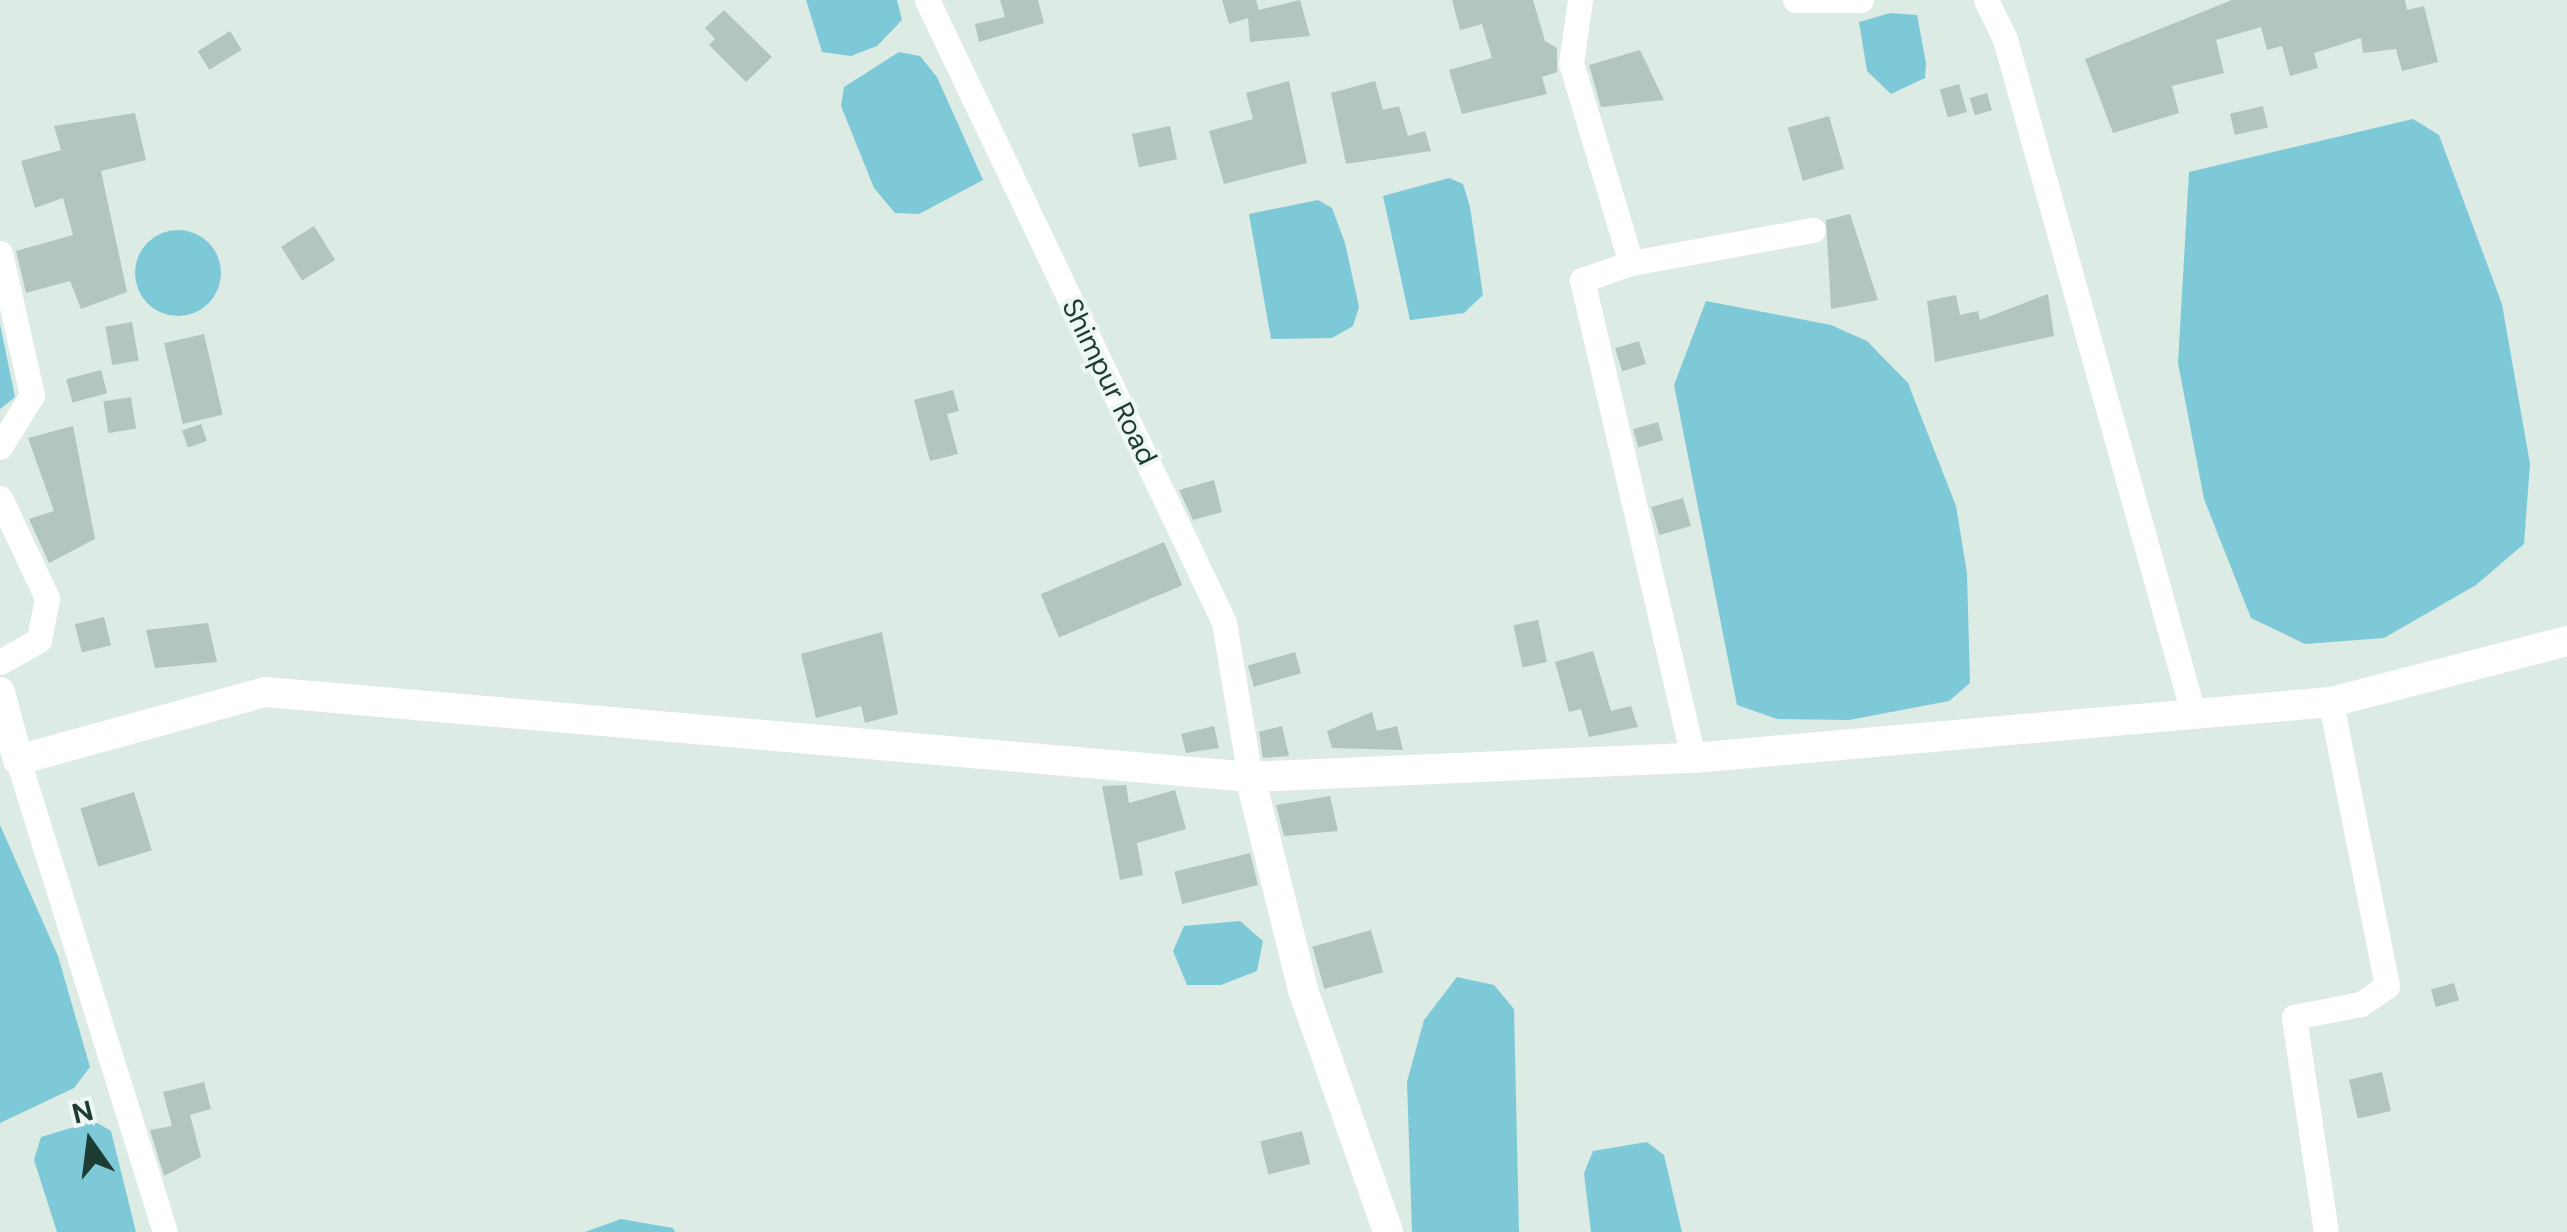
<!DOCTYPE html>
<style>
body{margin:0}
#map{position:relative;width:2567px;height:1232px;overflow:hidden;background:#ddebe5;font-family:"DM Sans",sans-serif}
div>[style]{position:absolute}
.water>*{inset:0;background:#7ec9d7}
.round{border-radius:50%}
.building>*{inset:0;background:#b2c6be;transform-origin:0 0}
.minor>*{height:25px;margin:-12.5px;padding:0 12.5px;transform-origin:12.5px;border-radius:12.5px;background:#fff}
.tertiary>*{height:30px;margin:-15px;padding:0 15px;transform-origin:15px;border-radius:15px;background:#fff}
span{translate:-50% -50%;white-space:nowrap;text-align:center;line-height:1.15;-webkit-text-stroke:8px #eef7f3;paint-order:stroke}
.street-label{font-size:28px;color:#1d3c34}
.north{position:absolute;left:40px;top:1092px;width:100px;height:100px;-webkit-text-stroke:8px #eef7f3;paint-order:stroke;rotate:346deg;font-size:28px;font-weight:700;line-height:40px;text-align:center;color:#1d3c34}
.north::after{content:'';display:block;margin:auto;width:35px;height:45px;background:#1d3c34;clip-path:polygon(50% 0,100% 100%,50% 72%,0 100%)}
</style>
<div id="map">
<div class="water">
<i style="clip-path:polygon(806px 0,897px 0,902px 20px,877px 46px,851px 56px,822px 52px)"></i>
<i style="clip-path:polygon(1890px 13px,1917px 15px,1926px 63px,1925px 78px,1891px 94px,1867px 71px,1859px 22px)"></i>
<i style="clip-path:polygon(899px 52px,920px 56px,937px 77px,983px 180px,919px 214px,895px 213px,874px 188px,841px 106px,844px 87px)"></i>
<i style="clip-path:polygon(2413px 119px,2439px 135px,2502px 304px,2530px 464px,2524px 544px,2476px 585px,2384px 638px,2305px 644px,2251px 618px,2204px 499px,2178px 363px,2189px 172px)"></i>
<i style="clip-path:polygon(1449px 178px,1463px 184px,1470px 207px,1483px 295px,1464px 313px,1410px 320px,1383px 196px)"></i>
<i style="clip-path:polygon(1318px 200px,1332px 208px,1345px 243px,1359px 307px,1353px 326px,1332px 338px,1271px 339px,1249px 214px)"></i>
<i class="round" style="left:135px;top:230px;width:86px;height:86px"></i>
<i style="clip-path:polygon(1706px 301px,1831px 325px,1867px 341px,1908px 383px,1956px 506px,1967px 573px,1970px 683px,1949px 701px,1849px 720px,1777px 719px,1737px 705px,1674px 385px)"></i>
<i style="clip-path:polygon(0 324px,15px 397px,0 409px)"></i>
<i style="clip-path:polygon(0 825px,58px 956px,90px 1067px,74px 1088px,0 1123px)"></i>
<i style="clip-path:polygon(1240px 921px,1263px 941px,1257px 971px,1221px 985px,1187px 985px,1173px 951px,1184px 926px)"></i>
<i style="clip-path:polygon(1457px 977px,1494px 985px,1514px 1009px,1519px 1232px,1412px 1232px,1407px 1082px,1424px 1020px)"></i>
<i style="clip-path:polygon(94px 1121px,111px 1131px,136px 1232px,57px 1232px,34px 1160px,41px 1137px)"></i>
<i style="clip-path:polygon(1647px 1142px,1664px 1155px,1682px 1232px,1591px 1232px,1584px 1173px,1593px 1151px)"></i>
<i style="clip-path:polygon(621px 1219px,673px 1228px,675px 1232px,585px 1232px)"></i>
</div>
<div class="building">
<i style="clip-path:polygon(1000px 0,1038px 0,1044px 23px,979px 42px,975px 24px,1005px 17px)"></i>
<i style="clip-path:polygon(1222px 0,1256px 0,1259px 10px,1300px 0,1310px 36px,1250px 42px,1248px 18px,1229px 24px)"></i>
<i style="clip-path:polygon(1452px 0,1533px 0,1545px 41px,1557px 48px,1557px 72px,1542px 77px,1547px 94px,1462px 114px,1449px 70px,1492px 58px,1482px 24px,1460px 30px)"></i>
<i style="clip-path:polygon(2232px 0,2405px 0,2407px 10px,2424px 6px,2438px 62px,2402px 71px,2396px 49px,2363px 53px,2361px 38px,2314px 53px,2318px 68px,2290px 76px,2282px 46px,2267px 50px,2261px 27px,2216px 40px,2224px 73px,2172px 86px,2179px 113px,2113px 133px,2085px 59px)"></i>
<i style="clip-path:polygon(724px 10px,772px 57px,746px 82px,709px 45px,715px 39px,705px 28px)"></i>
<i style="left:230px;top:31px;width:22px;height:38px;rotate:58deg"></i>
<i style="clip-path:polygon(1640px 50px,1664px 100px,1601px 107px,1589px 65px)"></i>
<i style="clip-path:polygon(1289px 81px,1307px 163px,1224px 184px,1209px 131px,1253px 119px,1246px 93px)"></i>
<i style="clip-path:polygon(1375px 81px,1383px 110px,1399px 106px,1408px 136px,1425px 131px,1431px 151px,1346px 164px,1331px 93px)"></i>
<i style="left:1959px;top:84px;width:29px;height:20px;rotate:74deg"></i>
<i style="left:1987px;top:93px;width:18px;height:18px;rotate:74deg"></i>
<i style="left:2263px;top:106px;width:22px;height:34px;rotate:77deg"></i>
<i style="clip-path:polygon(135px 113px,146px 160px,101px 171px,127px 292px,81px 309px,70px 281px,26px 293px,16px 251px,73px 235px,63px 198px,35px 208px,21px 161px,61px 150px,54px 126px)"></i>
<i style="left:1829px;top:116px;width:55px;height:43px;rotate:74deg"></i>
<i style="left:1170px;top:126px;width:34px;height:39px;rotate:78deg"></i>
<i style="clip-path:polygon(1850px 214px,1878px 300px,1831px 309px,1826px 220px)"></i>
<i style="left:314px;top:226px;width:40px;height:39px;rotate:58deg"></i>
<i style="clip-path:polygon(2048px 294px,2054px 336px,1935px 362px,1927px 301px,1956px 295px,1960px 315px,1978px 311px,1980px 320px)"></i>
<i style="left:132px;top:322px;width:39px;height:27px;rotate:80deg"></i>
<i style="left:204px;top:334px;width:83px;height:41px;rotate:77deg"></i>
<i style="left:1639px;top:341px;width:24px;height:25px;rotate:73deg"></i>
<i style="left:101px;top:370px;width:24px;height:36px;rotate:75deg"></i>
<i style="clip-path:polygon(953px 390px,959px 411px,947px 414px,958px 454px,930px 461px,914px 400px)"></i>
<i style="left:131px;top:397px;width:32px;height:28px;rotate:81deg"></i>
<i style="left:1658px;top:422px;width:19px;height:26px;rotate:74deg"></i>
<i style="left:201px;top:424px;width:18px;height:20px;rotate:71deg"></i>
<i style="clip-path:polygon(73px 426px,95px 539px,49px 563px,29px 519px,54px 511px,28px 438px)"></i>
<i style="clip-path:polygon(1214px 480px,1222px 512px,1193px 520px,1179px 490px)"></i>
<i style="left:1683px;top:498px;width:29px;height:33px;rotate:74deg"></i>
<i style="left:1164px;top:542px;width:47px;height:134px;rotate:67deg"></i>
<i style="left:104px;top:617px;width:29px;height:30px;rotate:76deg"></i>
<i style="left:1538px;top:620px;width:43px;height:25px;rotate:78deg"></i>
<i style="clip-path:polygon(208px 623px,217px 662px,155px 668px,146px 630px)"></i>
<i style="clip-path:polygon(882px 632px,898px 714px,865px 723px,861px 706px,816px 718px,801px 654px)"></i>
<i style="clip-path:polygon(1593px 651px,1611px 711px,1631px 706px,1638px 727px,1589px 737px,1581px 709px,1569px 712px,1555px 662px)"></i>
<i style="left:1295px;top:652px;width:22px;height:49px;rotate:74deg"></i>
<i style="clip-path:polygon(1372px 712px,1377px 731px,1397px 726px,1403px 750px,1332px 748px,1327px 731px)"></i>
<i style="clip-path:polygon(1214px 726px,1219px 748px,1186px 753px,1181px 734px)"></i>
<i style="clip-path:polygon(1282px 726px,1289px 756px,1263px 758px,1259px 732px)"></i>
<i style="clip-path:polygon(1126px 785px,1129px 803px,1175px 790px,1186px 829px,1137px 843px,1143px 875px,1120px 880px,1102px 786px)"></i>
<i style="left:134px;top:792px;width:61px;height:56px;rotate:73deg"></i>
<i style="clip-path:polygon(1330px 796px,1338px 831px,1284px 836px,1276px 805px)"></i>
<i style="left:1250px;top:853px;width:33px;height:78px;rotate:76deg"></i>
<i style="left:1371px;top:930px;width:44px;height:61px;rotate:74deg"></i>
<i style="left:2454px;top:983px;width:18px;height:24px;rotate:74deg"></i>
<i style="left:2382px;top:1072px;width:40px;height:34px;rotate:77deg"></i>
<i style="clip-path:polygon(204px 1082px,211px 1109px,190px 1115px,201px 1157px,164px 1176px,150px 1130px,172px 1126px,163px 1092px)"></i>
<i style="left:1302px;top:1131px;width:34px;height:43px;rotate:76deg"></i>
</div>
<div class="minor">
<i style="left:927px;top:0;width:689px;rotate:64.48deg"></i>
<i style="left:1224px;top:622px;width:157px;rotate:80.5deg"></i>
<i style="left:1580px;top:0;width:64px;rotate:98.1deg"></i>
<i style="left:1571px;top:63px;width:209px;rotate:73.3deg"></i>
<i style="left:1631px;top:263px;width:52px;rotate:160.9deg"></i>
<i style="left:1582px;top:280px;width:491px;rotate:76.9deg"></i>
<i style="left:1795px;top:0;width:66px"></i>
<i style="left:1986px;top:0;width:43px;rotate:64deg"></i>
<i style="left:2005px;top:39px;width:696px;rotate:74.41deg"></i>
<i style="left:0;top:253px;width:146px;rotate:77.3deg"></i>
<i style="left:32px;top:395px;width:61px;rotate:121.6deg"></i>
<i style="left:1631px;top:263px;width:185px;rotate:-10.3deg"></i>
<i style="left:0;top:498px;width:110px;rotate:64.8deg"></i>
<i style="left:47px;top:598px;width:43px;rotate:100.8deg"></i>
<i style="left:39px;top:640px;width:45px;rotate:150.6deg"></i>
<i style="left:18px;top:760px;width:494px;rotate:72.7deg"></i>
<i style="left:2326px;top:1232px;width:217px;rotate:-98.5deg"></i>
<i style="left:2294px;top:1017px;width:68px;rotate:-11deg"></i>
<i style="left:2361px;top:1004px;width:32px;rotate:-35deg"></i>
<i style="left:2387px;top:986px;width:289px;rotate:-101.2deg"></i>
</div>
<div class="tertiary">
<i style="left:0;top:692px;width:70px;rotate:75.2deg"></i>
<i style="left:18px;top:760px;width:256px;rotate:-15.4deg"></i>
<i style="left:265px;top:692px;width:989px;rotate:4.93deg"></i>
<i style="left:1250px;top:777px;width:443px;rotate:-2.5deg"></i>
<i style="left:1693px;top:758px;width:640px;rotate:-5.02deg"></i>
<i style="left:2331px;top:702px;width:244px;rotate:-14.5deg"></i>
<i style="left:1250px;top:777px;width:219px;rotate:76deg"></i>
<i style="left:1303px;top:990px;width:256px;rotate:70.6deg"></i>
</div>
<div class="street-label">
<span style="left:1109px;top:382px;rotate:64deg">Shimpur Road</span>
</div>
<div class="north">N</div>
</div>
